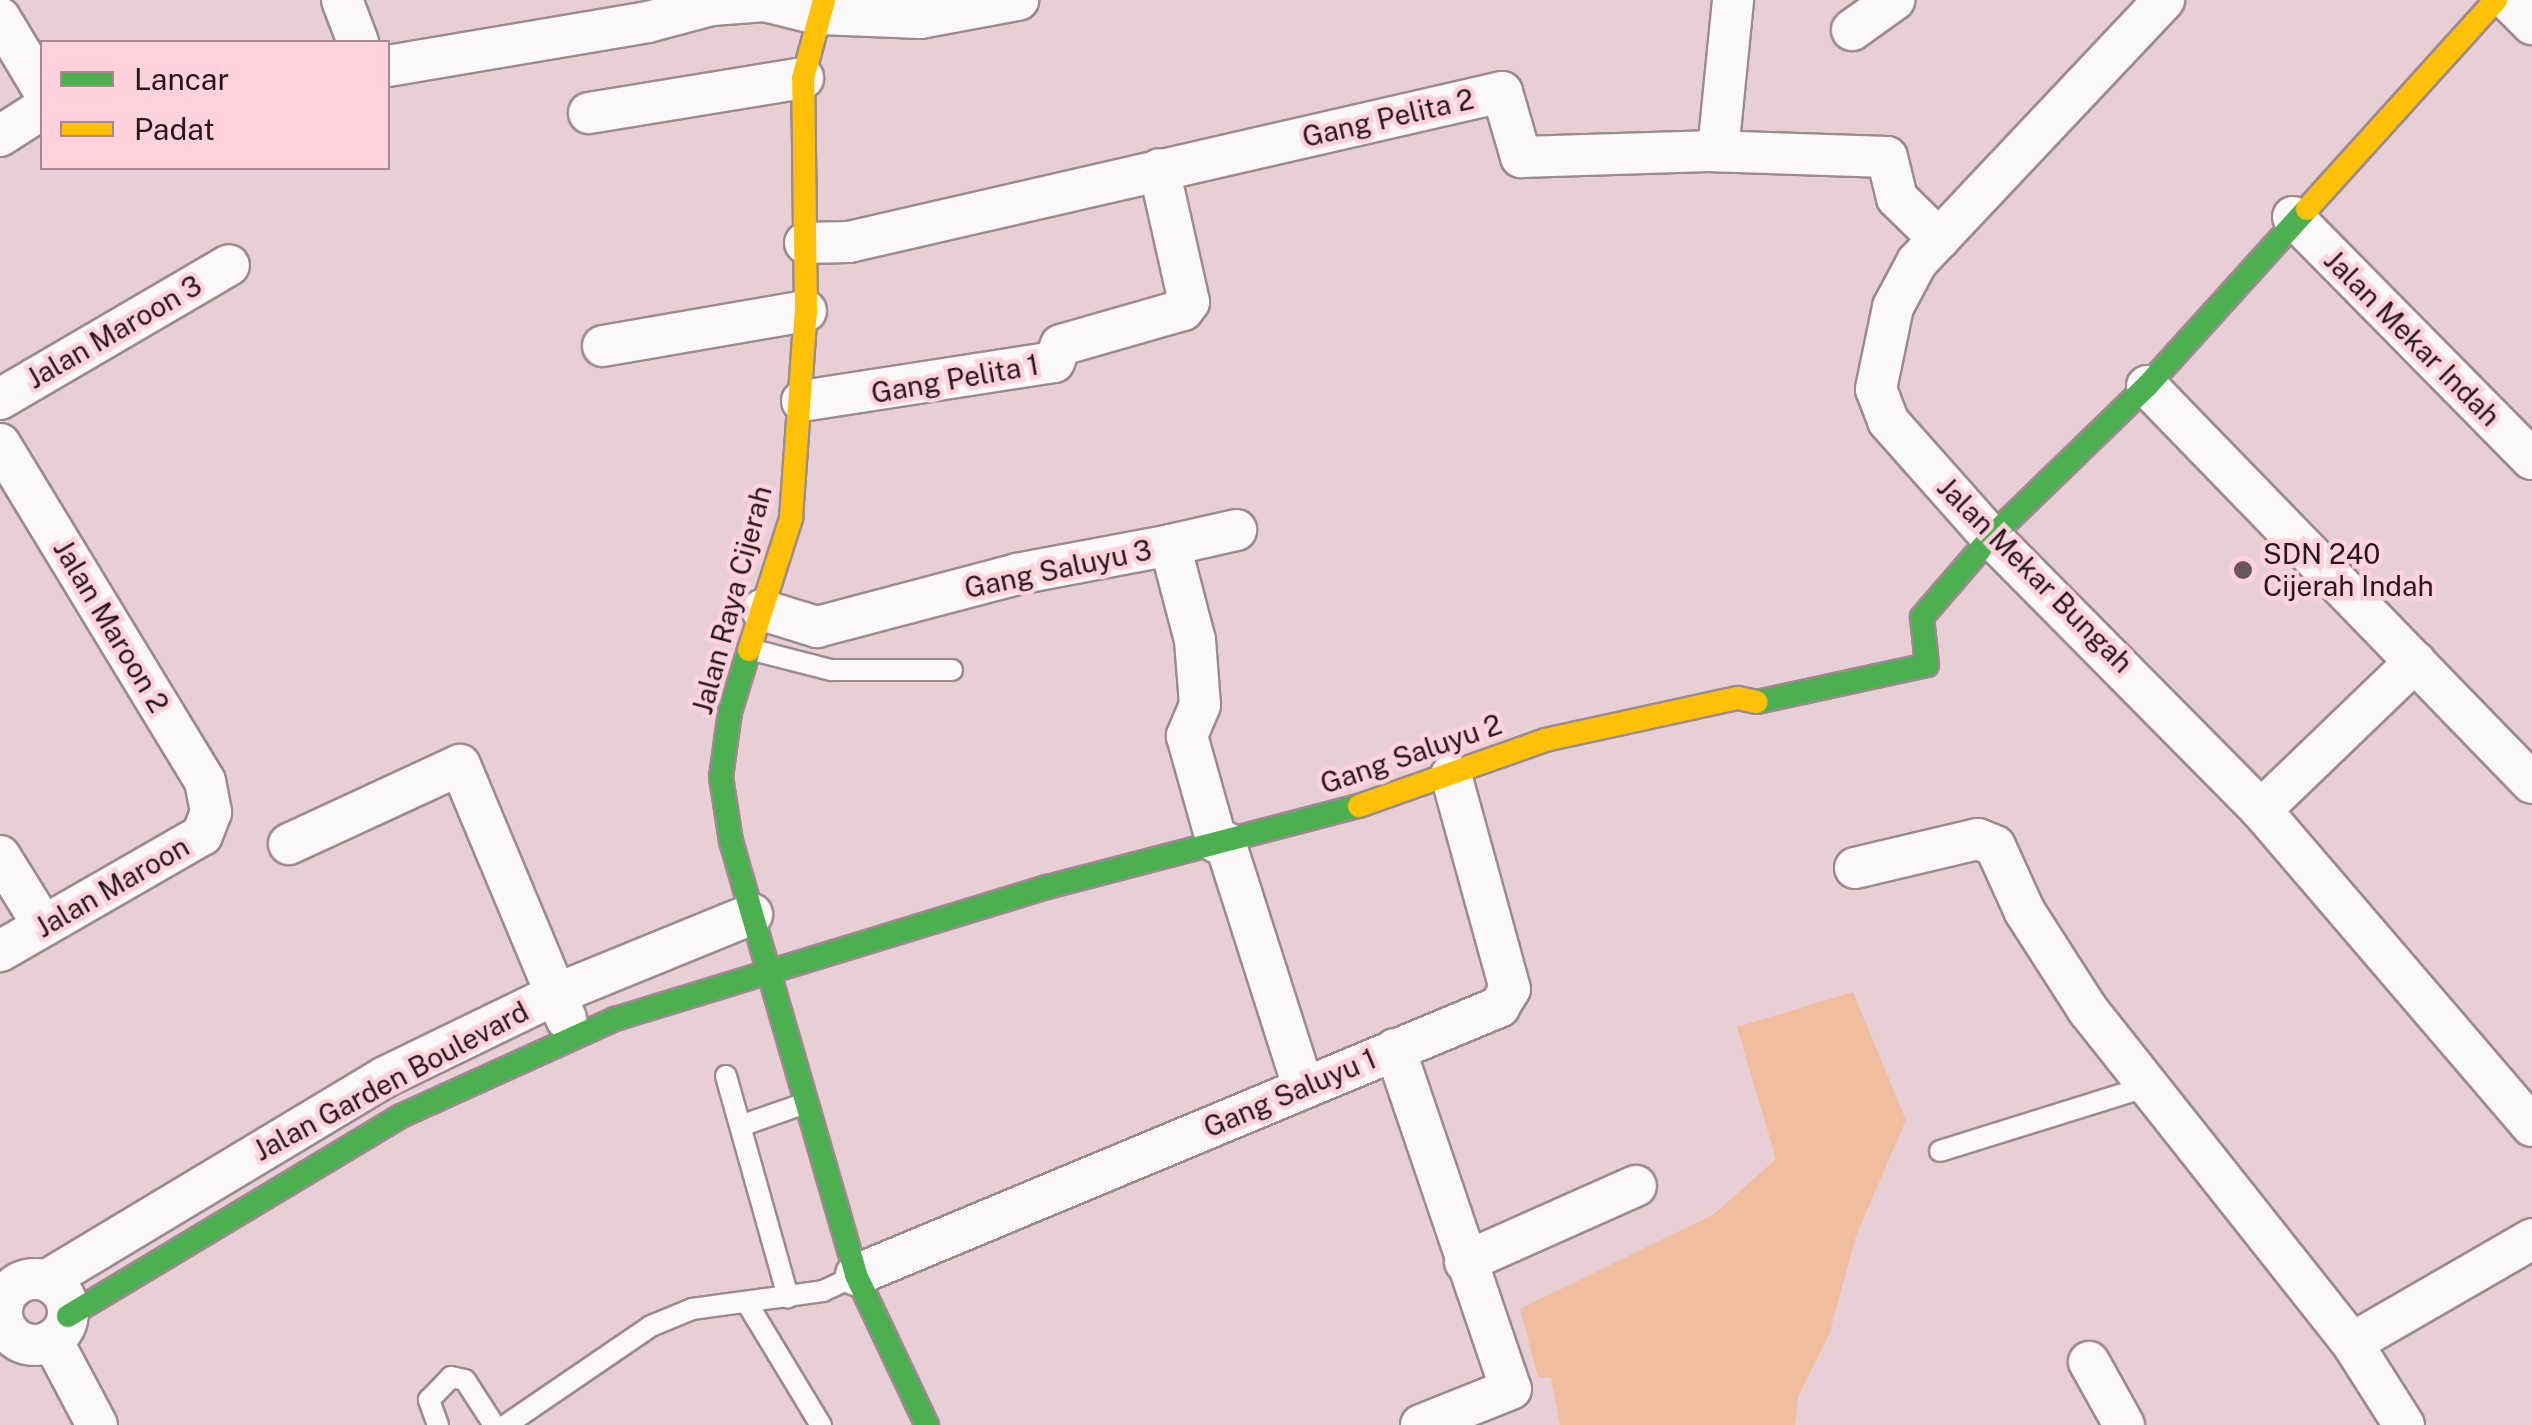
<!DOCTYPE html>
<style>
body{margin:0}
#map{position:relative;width:2532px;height:1425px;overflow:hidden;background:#e7cfd5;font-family:"Public Sans",sans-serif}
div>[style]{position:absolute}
.green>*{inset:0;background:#f0be9f}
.roads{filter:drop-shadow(2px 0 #9c8a8f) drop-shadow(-2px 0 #9c8a8f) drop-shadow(0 2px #9c8a8f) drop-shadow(0 -2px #9c8a8f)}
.lane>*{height:20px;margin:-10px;padding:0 10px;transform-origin:10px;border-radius:10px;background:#fbf8f9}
.street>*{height:40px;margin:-20px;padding:0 20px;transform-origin:20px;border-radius:20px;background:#fbf8f9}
.street>.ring{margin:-20px;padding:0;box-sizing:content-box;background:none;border:40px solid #fbf8f9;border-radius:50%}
.fast>*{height:22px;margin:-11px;padding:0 11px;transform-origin:11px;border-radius:11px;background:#4caf50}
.slow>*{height:22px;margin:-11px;padding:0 11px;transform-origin:11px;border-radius:11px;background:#ffc107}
.dots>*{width:28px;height:28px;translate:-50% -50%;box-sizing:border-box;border:5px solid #ffd2dd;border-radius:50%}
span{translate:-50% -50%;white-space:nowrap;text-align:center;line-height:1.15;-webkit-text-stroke:9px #ffd2dd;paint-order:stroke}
.street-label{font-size:28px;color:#26171b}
.poi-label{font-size:28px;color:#26171b}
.left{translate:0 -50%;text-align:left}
.legend{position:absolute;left:40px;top:40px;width:350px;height:130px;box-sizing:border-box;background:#ffd2dd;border:2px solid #a8878f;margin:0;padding:12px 18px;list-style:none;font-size:30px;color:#26171b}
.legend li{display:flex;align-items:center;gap:20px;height:50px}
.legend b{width:50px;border:2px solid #a8878f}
</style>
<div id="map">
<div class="green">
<i style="clip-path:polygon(1853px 992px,1906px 1120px,1856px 1236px,1829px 1335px,1798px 1397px,1795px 1425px,1560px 1425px,1551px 1378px,1538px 1377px,1520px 1309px,1714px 1214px,1776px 1159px,1737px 1027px)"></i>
</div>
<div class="roads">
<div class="lane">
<i style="left:753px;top:650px;width:81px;rotate:14.4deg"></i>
<i style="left:831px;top:670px;width:121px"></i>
<i style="left:726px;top:1076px;width:230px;rotate:74.3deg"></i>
<i style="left:743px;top:1125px;width:64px;rotate:-19.3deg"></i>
<i style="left:1940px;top:1151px;width:219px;rotate:-17.3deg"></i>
<i style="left:747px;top:1303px;width:143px;rotate:58.8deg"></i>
<i style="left:438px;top:1425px;width:27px;rotate:-110deg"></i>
<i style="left:429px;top:1400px;width:32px;rotate:-46deg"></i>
<i style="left:451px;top:1377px;width:14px;rotate:12deg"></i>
<i style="left:465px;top:1380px;width:54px;rotate:57.2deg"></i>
<i style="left:506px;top:1425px;width:176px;rotate:-34.3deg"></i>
<i style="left:651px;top:1326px;width:44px;rotate:-22.5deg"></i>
<i style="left:692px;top:1309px;width:132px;rotate:-7.8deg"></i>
<i style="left:823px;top:1291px;width:35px;rotate:-25deg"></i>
</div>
<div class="street">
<i style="left:342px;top:0;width:45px;rotate:69.1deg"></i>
<i style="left:2164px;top:0;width:360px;rotate:133.3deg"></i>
<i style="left:1917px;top:262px;width:51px;rotate:118.1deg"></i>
<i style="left:1893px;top:307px;width:84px;rotate:101.7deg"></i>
<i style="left:1876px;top:389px;width:34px;rotate:69deg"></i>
<i style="left:1888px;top:421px;width:155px;rotate:48.4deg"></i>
<i style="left:1991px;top:537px;width:384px;rotate:45.3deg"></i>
<i style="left:2261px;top:810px;width:416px;rotate:49.4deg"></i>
<i style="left:2508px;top:0;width:34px;rotate:45deg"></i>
<i style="left:0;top:18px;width:82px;rotate:59deg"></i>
<i style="left:1852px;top:30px;width:52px;rotate:-35.5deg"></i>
<i style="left:388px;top:66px;width:264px;rotate:-9.6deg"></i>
<i style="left:648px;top:22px;width:66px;rotate:-14.9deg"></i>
<i style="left:712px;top:5px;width:53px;rotate:-4.3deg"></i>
<i style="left:765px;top:1px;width:54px;rotate:14deg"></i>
<i style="left:817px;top:14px;width:103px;rotate:2.2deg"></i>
<i style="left:920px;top:18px;width:100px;rotate:-10.4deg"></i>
<i style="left:589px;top:113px;width:217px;rotate:-9.3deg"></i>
<i style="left:0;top:136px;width:50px;rotate:-32.7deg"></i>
<i style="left:1718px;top:151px;width:152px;rotate:-84.3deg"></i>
<i style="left:2293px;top:217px;width:340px;rotate:45.4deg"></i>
<i style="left:805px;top:243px;width:44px;rotate:-1.3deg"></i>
<i style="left:849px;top:242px;width:670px;rotate:-12.94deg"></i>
<i style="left:1502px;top:92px;width:68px;rotate:73.7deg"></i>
<i style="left:1521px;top:157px;width:187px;rotate:-1.8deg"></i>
<i style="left:1708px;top:151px;width:179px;rotate:1.9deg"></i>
<i style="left:1887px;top:157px;width:42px;rotate:76.3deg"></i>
<i style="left:1897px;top:198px;width:59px;rotate:44.3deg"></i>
<i style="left:603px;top:346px;width:206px;rotate:-9.8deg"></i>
<i style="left:2147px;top:386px;width:553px;rotate:45.88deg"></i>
<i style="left:0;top:399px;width:265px;rotate:-30.3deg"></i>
<i style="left:802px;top:401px;width:255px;rotate:-8.8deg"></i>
<i style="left:1054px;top:362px;width:18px;rotate:-68deg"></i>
<i style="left:1061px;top:345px;width:127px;rotate:-16deg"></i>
<i style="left:1183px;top:310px;width:10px;rotate:-53deg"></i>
<i style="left:1189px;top:302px;width:136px;rotate:-102.7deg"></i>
<i style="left:0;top:444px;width:394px;rotate:58.7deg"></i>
<i style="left:205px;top:781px;width:32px;rotate:79deg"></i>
<i style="left:211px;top:812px;width:25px;rotate:111deg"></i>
<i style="left:202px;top:835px;width:233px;rotate:150.1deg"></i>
<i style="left:1170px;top:545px;width:68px;rotate:-12.8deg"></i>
<i style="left:762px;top:610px;width:58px;rotate:17.2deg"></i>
<i style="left:817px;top:627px;width:207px;rotate:-14.8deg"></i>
<i style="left:1017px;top:574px;width:156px;rotate:-10.7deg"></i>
<i style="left:1170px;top:545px;width:98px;rotate:75.3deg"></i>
<i style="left:1195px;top:640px;width:65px;rotate:85.6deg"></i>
<i style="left:1200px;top:705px;width:34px;rotate:113deg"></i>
<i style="left:1187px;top:736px;width:111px;rotate:74.3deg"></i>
<i style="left:2261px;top:810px;width:214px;rotate:-43.9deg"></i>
<i style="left:1225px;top:842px;width:257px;rotate:72.3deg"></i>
<i style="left:289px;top:844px;width:188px;rotate:-24.8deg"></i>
<i style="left:460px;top:765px;width:275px;rotate:67.3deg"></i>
<i style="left:0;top:856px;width:81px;rotate:58.1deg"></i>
<i style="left:1855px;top:868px;width:126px;rotate:-13.3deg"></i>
<i style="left:1978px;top:839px;width:18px;rotate:22deg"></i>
<i style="left:1995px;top:846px;width:72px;rotate:65.6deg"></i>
<i style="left:2025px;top:912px;width:117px;rotate:57.3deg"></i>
<i style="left:2088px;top:1010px;width:425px;rotate:51.6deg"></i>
<i style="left:2352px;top:1343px;width:97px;rotate:57.6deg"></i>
<i style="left:1395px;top:1049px;width:359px;rotate:71.2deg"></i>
<i style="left:1511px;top:1389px;width:97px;rotate:158.2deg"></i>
<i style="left:1465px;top:1262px;width:187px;rotate:-24deg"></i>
<i style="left:856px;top:1275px;width:697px;rotate:-22.63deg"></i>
<i style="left:1499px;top:1007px;width:21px;rotate:-59deg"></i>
<i style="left:1510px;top:989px;width:222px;rotate:-105.4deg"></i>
<i class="ring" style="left:2px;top:1279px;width:26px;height:26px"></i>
<i style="left:47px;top:1280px;width:394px;rotate:-31deg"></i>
<i style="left:385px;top:1077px;width:188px;rotate:-25.9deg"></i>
<i style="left:554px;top:995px;width:214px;rotate:-22.2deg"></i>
<i style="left:52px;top:1340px;width:96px;rotate:62.1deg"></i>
<i style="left:2352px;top:1343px;width:208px;rotate:-30deg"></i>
<i style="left:2089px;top:1362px;width:72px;rotate:60.9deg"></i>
</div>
<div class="fast">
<i style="left:749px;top:650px;width:65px;rotate:107deg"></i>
<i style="left:730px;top:712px;width:66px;rotate:97.9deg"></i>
<i style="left:721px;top:777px;width:65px;rotate:81.1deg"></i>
<i style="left:731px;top:841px;width:452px;rotate:73.9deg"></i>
<i style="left:856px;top:1275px;width:166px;rotate:64.7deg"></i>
<i style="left:1757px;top:702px;width:174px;rotate:-12.3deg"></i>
<i style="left:1927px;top:665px;width:48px;rotate:-95.9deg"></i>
<i style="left:1922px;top:617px;width:106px;rotate:-49.2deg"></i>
<i style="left:1991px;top:537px;width:217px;rotate:-44.1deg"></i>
<i style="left:2147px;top:386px;width:239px;rotate:-47.9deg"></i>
<i style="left:68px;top:1316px;width:388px;rotate:-31deg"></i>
<i style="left:401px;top:1116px;width:235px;rotate:-24.4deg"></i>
<i style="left:615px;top:1019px;width:452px;rotate:-17deg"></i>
<i style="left:1047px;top:887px;width:322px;rotate:-14.6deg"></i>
</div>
<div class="slow">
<i style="left:2307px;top:209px;width:282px;rotate:-47.9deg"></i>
<i style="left:749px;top:650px;width:139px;rotate:-72.3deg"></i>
<i style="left:791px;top:518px;width:208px;rotate:-85.9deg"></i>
<i style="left:806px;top:311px;width:233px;rotate:-90.7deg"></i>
<i style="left:803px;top:78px;width:81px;rotate:-74.9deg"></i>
<i style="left:1359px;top:806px;width:197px;rotate:-19.5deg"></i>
<i style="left:1545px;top:740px;width:198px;rotate:-12.3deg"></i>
<i style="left:1738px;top:698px;width:19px;rotate:12deg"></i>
</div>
</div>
<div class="dots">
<i style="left:2243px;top:570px;background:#6a575c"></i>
</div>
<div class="street-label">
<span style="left:1388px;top:118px;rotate:-13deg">Gang Pelita 2</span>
<span style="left:114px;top:332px;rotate:-30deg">Jalan Maroon 3</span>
<span style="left:2412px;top:338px;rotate:45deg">Jalan Mekar Indah</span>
<span style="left:955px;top:379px;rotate:-10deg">Gang Pelita 1</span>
<span style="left:1058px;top:569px;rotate:-12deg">Gang Saluyu 3</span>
<span style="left:2035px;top:575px;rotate:45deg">Jalan Mekar Bungah</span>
<span style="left:732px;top:600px;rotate:-75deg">Jalan Raya Cijerah</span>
<span style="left:111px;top:626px;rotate:59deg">Jalan Maroon 2</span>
<span style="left:1411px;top:754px;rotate:-19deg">Gang Saluyu 2</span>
<span style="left:112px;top:887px;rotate:-30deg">Jalan Maroon</span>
<span style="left:391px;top:1081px;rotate:-28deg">Jalan Garden Boulevard</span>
<span style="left:1290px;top:1093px;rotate:-23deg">Gang Saluyu 1</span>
</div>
<div class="poi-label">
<span class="left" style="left:2263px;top:570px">SDN 240<br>Cijerah Indah</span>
</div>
<ul class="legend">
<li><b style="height:12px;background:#4caf50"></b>Lancar</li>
<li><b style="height:12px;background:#ffc107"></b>Padat</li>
</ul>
</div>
